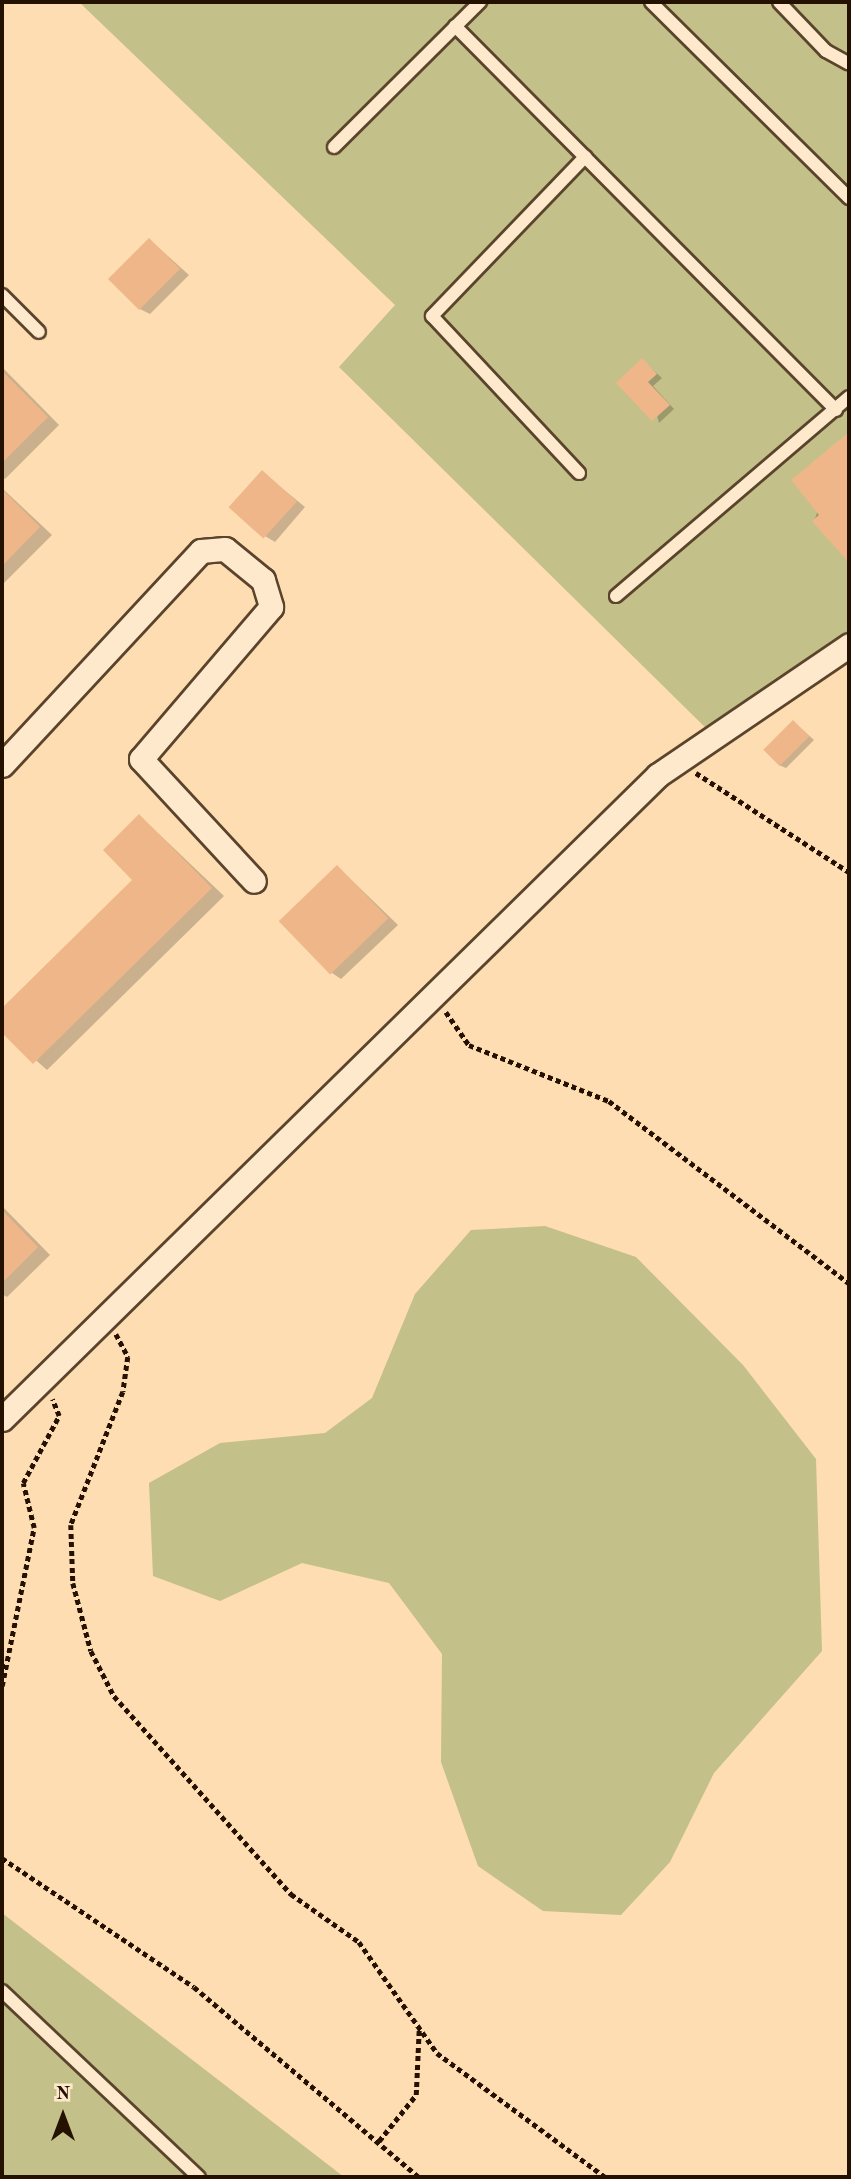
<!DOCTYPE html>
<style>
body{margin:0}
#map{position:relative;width:851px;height:2179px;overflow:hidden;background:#fdddb1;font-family:"Old Standard TT",serif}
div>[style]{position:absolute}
.green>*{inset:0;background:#c3c089}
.shadow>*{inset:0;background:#0003}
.building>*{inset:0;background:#efb689;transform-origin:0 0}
.path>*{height:4.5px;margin-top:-2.25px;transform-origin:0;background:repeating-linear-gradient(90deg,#241100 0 5px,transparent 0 8.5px)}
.roads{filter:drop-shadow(2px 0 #5a442c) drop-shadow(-2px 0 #5a442c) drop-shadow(0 2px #5a442c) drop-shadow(0 -2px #5a442c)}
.lane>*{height:12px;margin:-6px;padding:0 6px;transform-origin:6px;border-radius:6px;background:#fee9cc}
.street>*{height:23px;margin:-11.5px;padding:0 11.5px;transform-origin:11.5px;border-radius:11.5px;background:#fee9cc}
span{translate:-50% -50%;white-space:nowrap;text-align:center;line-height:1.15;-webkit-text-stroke:6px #fee9cc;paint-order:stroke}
.frame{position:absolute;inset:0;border:4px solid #241100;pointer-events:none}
.north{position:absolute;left:28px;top:2081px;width:70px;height:70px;-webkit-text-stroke:5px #fee9cc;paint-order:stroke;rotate:0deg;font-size:19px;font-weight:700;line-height:28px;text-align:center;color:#241100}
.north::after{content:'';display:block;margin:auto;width:24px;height:32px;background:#241100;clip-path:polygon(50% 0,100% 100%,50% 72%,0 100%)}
</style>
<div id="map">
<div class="green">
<i style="clip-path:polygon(79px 2px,849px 2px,849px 635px,716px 738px,339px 367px,395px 305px)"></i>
<i style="clip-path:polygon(545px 1226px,636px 1257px,743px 1365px,816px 1459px,822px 1651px,714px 1773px,670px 1862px,621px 1915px,543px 1911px,478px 1866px,441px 1762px,442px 1654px,389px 1583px,302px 1563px,220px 1601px,153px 1576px,149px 1483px,220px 1443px,325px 1433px,372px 1398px,415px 1294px,471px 1230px)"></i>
<i style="clip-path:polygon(2px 1913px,344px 2177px,2px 2177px)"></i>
</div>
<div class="shadow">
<i style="clip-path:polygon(150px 240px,189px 275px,150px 314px,140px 309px)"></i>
<i style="clip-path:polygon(642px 360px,662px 378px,653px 386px,674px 409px,659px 423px)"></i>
<i style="clip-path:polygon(2px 367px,59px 425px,5px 479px,2px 477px)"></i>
<i style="clip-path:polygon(845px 438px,849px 441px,849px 562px,814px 521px)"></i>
<i style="clip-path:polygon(262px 472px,305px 507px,275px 542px,265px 536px)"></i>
<i style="clip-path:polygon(2px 488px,52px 535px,2px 585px)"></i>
<i style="clip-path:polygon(794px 722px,814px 740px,786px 768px,779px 765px)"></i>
<i style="clip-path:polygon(140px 816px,224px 896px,47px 1070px,2px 1030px,2px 1010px,135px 880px)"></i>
<i style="clip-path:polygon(338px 867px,398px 925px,341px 979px,332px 973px)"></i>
<i style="clip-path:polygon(2px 1206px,50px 1255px,7px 1297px,2px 1294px)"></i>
</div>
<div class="building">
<i style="left:149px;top:238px;width:44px;height:58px;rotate:45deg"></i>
<i style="clip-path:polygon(642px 358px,657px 374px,648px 382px,670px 405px,652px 421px,616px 383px)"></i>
<i style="clip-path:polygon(2px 371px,48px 417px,2px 463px)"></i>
<i style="clip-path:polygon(849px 432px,849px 563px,812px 521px,819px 515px,791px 480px)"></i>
<i style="left:262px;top:470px;width:47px;height:50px;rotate:42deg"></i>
<i style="clip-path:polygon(2px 489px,40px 527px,2px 566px)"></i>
<i style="left:793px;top:720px;width:23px;height:42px;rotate:45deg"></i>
<i style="clip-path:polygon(139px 814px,212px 888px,33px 1064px,2px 1033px,2px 1008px,132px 880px,103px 850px)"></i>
<i style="left:337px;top:865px;width:74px;height:81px;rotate:46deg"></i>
<i style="clip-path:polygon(2px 1210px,38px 1247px,2px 1283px)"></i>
</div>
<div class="path">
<i style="left:696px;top:773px;width:182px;rotate:32.9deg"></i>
<i style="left:446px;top:1012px;width:40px;rotate:55.1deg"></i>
<i style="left:469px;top:1045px;width:151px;rotate:21.8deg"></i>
<i style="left:609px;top:1101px;width:301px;rotate:37.2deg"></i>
<i style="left:116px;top:1334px;width:26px;rotate:62deg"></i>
<i style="left:128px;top:1357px;width:35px;rotate:98deg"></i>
<i style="left:123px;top:1392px;width:143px;rotate:111.4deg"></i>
<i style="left:71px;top:1525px;width:58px;rotate:88deg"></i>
<i style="left:73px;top:1583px;width:70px;rotate:75.2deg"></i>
<i style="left:91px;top:1651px;width:51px;rotate:62.9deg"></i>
<i style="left:114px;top:1696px;width:266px;rotate:48.2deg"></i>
<i style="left:291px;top:1894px;width:83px;rotate:35.2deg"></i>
<i style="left:359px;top:1942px;width:136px;rotate:54.9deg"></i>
<i style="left:437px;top:2053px;width:209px;rotate:36.4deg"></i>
<i style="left:2px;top:1686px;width:161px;rotate:-78.6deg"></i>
<i style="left:34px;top:1528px;width:46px;rotate:-103.7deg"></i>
<i style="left:23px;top:1483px;width:76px;rotate:-61.8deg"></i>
<i style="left:59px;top:1416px;width:18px;rotate:-112deg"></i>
<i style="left:2px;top:1858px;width:231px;rotate:33.9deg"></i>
<i style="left:194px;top:1987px;width:294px;rotate:40.2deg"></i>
<i style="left:379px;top:2141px;width:59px;rotate:-51.2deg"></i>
<i style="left:416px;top:2095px;width:67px;rotate:-87.4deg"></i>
</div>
<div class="roads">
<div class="lane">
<i style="left:651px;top:2px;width:279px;rotate:44.7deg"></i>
<i style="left:779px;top:2px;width:68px;rotate:46.2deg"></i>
<i style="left:826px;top:51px;width:26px;rotate:29deg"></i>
<i style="left:455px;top:26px;width:541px;rotate:45.22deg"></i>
<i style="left:334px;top:147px;width:206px;rotate:-44.8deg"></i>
<i style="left:2px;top:295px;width:52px;rotate:45deg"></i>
<i style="left:579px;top:473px;width:215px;rotate:-133.1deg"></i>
<i style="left:432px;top:316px;width:221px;rotate:-46.1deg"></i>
<i style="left:616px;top:596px;width:306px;rotate:-40.5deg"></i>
<i style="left:2px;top:1991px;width:271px;rotate:43.4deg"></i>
</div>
<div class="street">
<i style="left:2px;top:765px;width:292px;rotate:-47.1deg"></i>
<i style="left:201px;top:551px;width:24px;rotate:-5deg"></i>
<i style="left:225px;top:549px;width:49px;rotate:39.2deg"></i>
<i style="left:263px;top:580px;width:28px;rotate:73deg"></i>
<i style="left:271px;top:607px;width:200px;rotate:130.5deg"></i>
<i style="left:141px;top:759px;width:166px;rotate:47.2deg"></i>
<i style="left:2px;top:1419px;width:919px;rotate:-44.47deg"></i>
<i style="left:658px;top:775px;width:231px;rotate:-34.2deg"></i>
</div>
</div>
<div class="frame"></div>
<div class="north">N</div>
</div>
